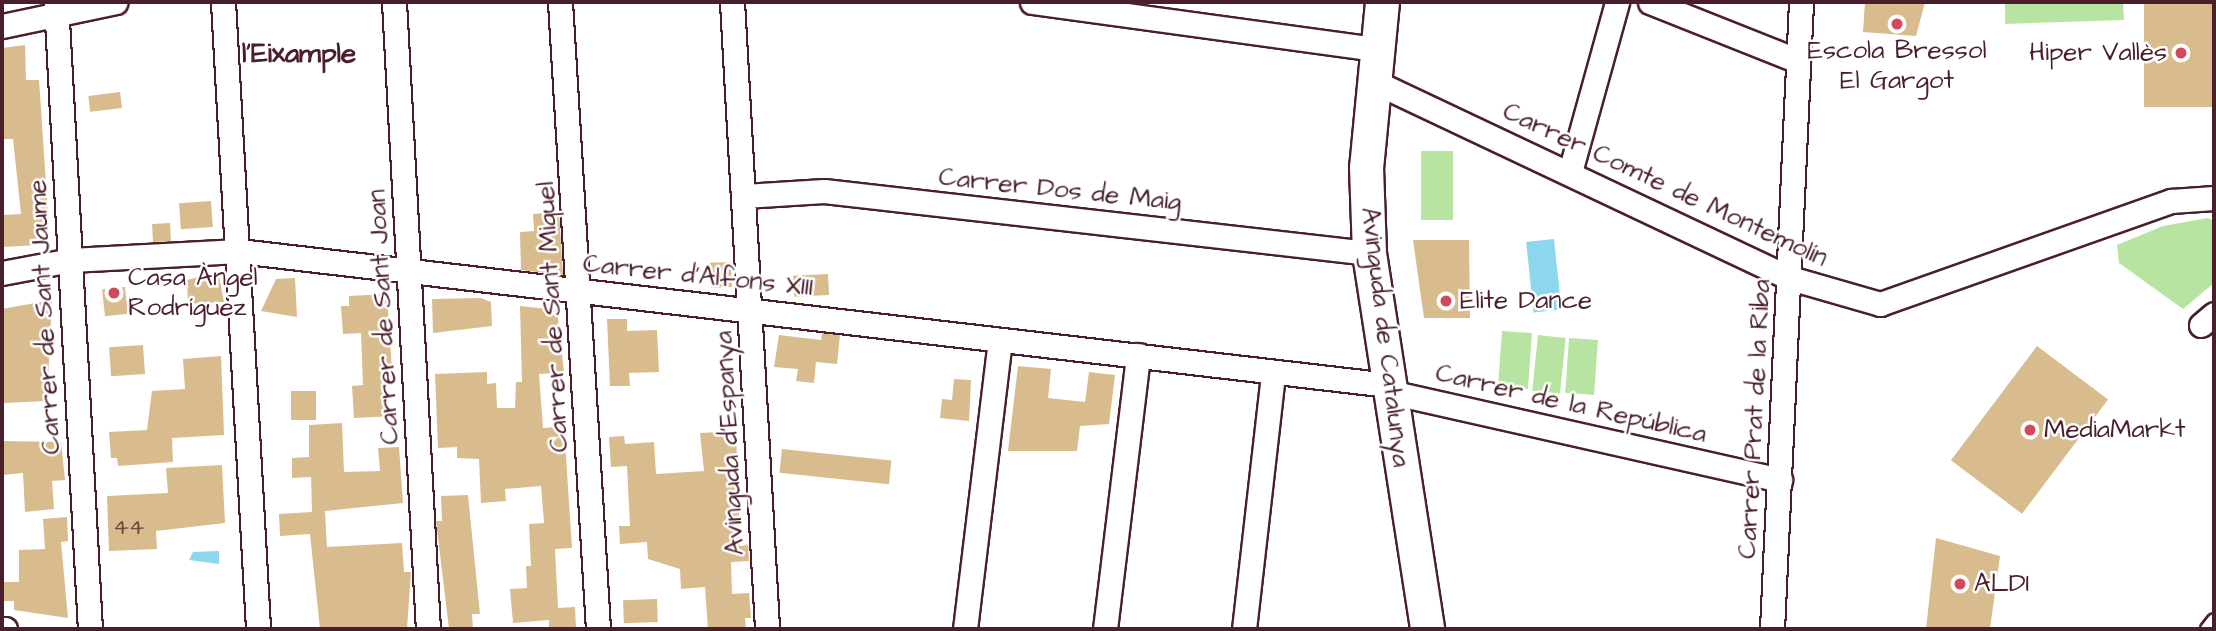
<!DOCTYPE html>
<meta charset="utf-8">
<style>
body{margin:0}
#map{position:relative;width:2216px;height:631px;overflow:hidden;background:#fff;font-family:"Architects Daughter",sans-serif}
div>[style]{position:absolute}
.green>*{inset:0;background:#b8e4a1;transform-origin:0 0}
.water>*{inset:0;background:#8dd7ee;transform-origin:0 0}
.building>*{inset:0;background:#d9bc8d;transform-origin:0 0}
.roads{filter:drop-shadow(2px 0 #4a1f2b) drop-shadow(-2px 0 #4a1f2b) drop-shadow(0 2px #4a1f2b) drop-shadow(0 -2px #4a1f2b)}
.lane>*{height:12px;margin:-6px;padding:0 6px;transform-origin:6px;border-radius:6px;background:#fff}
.street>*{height:23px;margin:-11.5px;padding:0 11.5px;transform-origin:11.5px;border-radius:11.5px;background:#fff}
.secondary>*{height:33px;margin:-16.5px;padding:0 16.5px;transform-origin:16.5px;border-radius:16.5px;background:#fff}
.dots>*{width:19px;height:19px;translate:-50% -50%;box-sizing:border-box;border:4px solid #fff;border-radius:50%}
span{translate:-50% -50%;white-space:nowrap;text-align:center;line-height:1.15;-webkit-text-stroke:5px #fff;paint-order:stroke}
.number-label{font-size:23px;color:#6e4644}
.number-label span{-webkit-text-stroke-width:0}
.poi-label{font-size:26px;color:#4a1f2b}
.right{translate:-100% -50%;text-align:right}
.left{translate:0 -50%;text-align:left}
.street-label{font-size:26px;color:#4a1f2b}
.neighbourhood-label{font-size:28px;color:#4a1f2b;font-weight:700}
.frame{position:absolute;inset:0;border:4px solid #4a1f2b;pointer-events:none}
</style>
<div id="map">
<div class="green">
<i style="clip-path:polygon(2005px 2px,2123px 2px,2124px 20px,2005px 24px)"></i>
<i style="left:1421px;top:151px;width:32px;height:69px"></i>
<i style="clip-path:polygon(2208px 218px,2214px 221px,2214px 283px,2183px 309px,2119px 263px,2117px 245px,2163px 226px)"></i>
<i style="left:1502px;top:331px;width:30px;height:56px;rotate:4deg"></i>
<i style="left:1538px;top:335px;width:28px;height:56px;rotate:6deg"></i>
<i style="left:1569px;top:338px;width:29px;height:55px;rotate:4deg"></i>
</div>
<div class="water">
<i style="left:1554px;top:239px;width:71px;height:28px;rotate:84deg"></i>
<i style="clip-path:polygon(219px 551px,219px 564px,189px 560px,193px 552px)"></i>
</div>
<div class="building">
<i style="clip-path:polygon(1865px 2px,1925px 2px,1916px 36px,1863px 32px)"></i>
<i style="left:2144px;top:2px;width:70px;height:105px"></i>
<i style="clip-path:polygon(25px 45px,26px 80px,39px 80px,49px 227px,41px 227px,41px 245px,2px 247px,2px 215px,21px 214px,13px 139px,2px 139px,2px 48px)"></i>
<i style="left:120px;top:92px;width:16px;height:32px;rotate:83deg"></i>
<i style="left:211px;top:201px;width:26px;height:32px;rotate:86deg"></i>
<i style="clip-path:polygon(559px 212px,563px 275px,521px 270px,520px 232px,534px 231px,533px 214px)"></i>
<i style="left:170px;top:223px;width:18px;height:18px;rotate:87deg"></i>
<i style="clip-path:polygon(1413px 240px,1469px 240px,1470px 318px,1424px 318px)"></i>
<i style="left:731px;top:262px;width:25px;height:21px;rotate:88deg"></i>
<i style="clip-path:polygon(218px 272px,224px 302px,188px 304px,187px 280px)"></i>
<i style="left:828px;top:274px;width:21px;height:35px;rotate:87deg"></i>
<i style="clip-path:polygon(295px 278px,297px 317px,261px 311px,276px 279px)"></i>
<i style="left:125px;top:287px;width:27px;height:23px;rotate:84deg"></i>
<i style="clip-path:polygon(387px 294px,392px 371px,386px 371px,387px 405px,395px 416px,354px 418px,352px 386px,363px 385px,361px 333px,343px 334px,341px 306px,349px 306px,349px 296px)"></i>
<i style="clip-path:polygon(481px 298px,491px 302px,492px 326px,433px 333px,432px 299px)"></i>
<i style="clip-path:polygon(52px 300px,47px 401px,4px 403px,2px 309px)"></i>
<i style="clip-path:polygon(520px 306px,557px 310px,564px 372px,539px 374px,543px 428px,564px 426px,572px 548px,555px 549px,558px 608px,575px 607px,576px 629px,549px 629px,549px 620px,513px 623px,510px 589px,527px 588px,526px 566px,531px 566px,529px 524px,544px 523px,541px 486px,505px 489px,506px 501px,481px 503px,479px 459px,457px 458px,457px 447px,438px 448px,435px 374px,487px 372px,487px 384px,496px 383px,497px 408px,515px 408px,516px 382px,522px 382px)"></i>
<i style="clip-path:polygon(607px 319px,627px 319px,627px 331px,657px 330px,659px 372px,629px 373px,630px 386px,610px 386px)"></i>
<i style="clip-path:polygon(822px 333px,840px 335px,837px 364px,816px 362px,814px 383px,796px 381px,798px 369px,774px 367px,779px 335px,821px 340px)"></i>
<i style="left:143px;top:345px;width:29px;height:34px;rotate:86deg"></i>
<i style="left:2037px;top:346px;width:89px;height:143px;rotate:37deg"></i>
<i style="clip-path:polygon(221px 356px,224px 435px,172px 438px,173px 462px,118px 466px,117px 458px,111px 458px,109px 432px,147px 430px,152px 391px,185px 389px,183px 359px)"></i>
<i style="clip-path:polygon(1018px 366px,1051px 369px,1048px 398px,1085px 402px,1089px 372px,1115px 375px,1109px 424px,1080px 426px,1077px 451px,1008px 451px)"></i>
<i style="clip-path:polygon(954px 379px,971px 380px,969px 421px,940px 418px,942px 399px,952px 400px)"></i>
<i style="left:291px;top:391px;width:25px;height:29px"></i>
<i style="clip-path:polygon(342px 423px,344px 472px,380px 471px,378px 448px,399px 447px,403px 503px,325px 511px,327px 547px,402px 543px,404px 572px,411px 572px,407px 629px,320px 629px,310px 534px,280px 536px,279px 514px,312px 512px,311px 477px,292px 478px,292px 458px,309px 457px,309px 425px)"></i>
<i style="clip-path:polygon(736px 431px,740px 546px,748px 545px,749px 561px,731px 562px,732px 594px,749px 593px,751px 618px,745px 618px,746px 629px,708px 629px,705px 587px,681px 589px,680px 569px,648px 559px,647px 542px,620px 544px,619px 526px,630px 526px,627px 466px,611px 467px,609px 437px,624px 436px,625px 444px,654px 442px,656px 474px,704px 471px,700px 433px)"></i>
<i style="clip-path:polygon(2px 441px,61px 442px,65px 480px,52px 481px,54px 509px,25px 512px,23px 473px,2px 475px)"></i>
<i style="left:782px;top:449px;width:110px;height:24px;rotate:6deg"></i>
<i style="clip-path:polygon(222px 465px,225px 523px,156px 531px,157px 549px,109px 551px,107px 496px,168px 493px,166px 468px)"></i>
<i style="clip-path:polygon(468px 495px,480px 614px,472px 614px,473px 629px,449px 629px,436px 521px,442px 521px,441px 496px)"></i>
<i style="clip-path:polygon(67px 517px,68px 541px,61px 542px,68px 618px,14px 610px,14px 601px,2px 601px,2px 582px,19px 582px,19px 550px,45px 549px,43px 519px)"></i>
<i style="clip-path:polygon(1936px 538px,2000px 556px,1990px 629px,1926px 629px)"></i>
<i style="left:657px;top:599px;width:23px;height:34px;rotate:88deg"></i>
</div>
<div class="roads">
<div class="lane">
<i style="left:2207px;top:629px;width:11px;rotate:-52deg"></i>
</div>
<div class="street">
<i style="left:56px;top:2px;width:628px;rotate:86.9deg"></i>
<i style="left:223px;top:2px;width:628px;rotate:86.8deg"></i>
<i style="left:394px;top:2px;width:628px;rotate:86.9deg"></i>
<i style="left:560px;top:2px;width:628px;rotate:86.53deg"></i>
<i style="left:732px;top:2px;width:628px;rotate:86.8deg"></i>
<i style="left:1032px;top:2px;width:347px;rotate:7.8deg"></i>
<i style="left:1650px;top:2px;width:159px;rotate:21.7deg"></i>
<i style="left:2px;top:26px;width:116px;rotate:-11.9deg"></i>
<i style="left:1375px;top:82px;width:459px;rotate:25.3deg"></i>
<i style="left:1790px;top:278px;width:94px;rotate:16.1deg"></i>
<i style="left:1880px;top:304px;width:309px;rotate:-19.5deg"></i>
<i style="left:2171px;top:201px;width:43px;rotate:-4deg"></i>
<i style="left:1570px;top:172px;width:176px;rotate:-74.5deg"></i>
<i style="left:744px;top:196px;width:80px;rotate:-3.6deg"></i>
<i style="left:824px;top:191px;width:549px;rotate:6.49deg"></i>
<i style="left:2px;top:273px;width:70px;rotate:-10.7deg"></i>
<i style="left:71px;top:260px;width:168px;rotate:-3.1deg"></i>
<i style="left:239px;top:251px;width:1158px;rotate:6.65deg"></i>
<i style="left:2201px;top:325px;width:17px;rotate:-40deg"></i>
<i style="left:1390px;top:392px;width:400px;rotate:12.7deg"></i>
<i style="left:2px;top:629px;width:3px"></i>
<i style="left:965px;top:629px;width:291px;rotate:-83.1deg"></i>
<i style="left:1105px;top:629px;width:276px;rotate:-83.1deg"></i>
<i style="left:1244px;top:629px;width:258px;rotate:-83.5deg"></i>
<i style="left:1772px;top:629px;width:628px;rotate:-87.35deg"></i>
</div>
<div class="secondary">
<i style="left:1382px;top:2px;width:166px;rotate:95.5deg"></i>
<i style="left:1366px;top:167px;width:86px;rotate:88deg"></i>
<i style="left:1369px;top:253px;width:380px;rotate:81.2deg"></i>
</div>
</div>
<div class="dots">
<i style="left:1897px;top:24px;background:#d1495b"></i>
<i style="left:2181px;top:53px;background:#d1495b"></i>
<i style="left:114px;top:293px;background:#d1495b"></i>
<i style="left:1446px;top:301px;background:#d1495b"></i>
<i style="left:2030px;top:430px;background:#d1495b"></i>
<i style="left:1960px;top:584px;background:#d1495b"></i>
</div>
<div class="number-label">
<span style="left:129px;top:527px">44</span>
</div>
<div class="poi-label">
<span style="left:1897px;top:66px">Escola Bressol<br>El Gargot</span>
<span class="right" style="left:2167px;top:53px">Hiper Vallès</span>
<span class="left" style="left:128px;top:293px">Casa Àngel<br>Rodríguez</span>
<span class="left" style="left:1460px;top:301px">Elite Dance</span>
<span class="left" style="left:2044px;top:430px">MediaMarkt</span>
<span class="left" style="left:1974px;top:584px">ALDI</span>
</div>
<div class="street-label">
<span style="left:1665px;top:185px;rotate:25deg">Carrer Comte de Montemolín</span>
<span style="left:1060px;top:190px;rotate:6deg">Carrer Dos de Maig</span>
<span style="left:698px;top:276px;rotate:6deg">Carrer d'Alfons XIII</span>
<span style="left:45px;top:317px;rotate:-93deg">Carrer de Sant Jaume</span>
<span style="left:384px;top:317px;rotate:-93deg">Carrer de Sant Joan</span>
<span style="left:553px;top:317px;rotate:-93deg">Carrer de Sant Miquel</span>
<span style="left:1385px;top:337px;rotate:83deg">Avinguda de Catalunya</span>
<span style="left:1571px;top:404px;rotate:13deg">Carrer de la República</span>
<span style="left:1755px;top:419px;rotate:-87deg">Carrer Prat de la Riba</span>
<span style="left:730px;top:443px;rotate:-93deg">Avinguda d'Espanya</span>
</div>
<div class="neighbourhood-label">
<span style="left:299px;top:54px">l'Eixample</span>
</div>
<div class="frame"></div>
</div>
